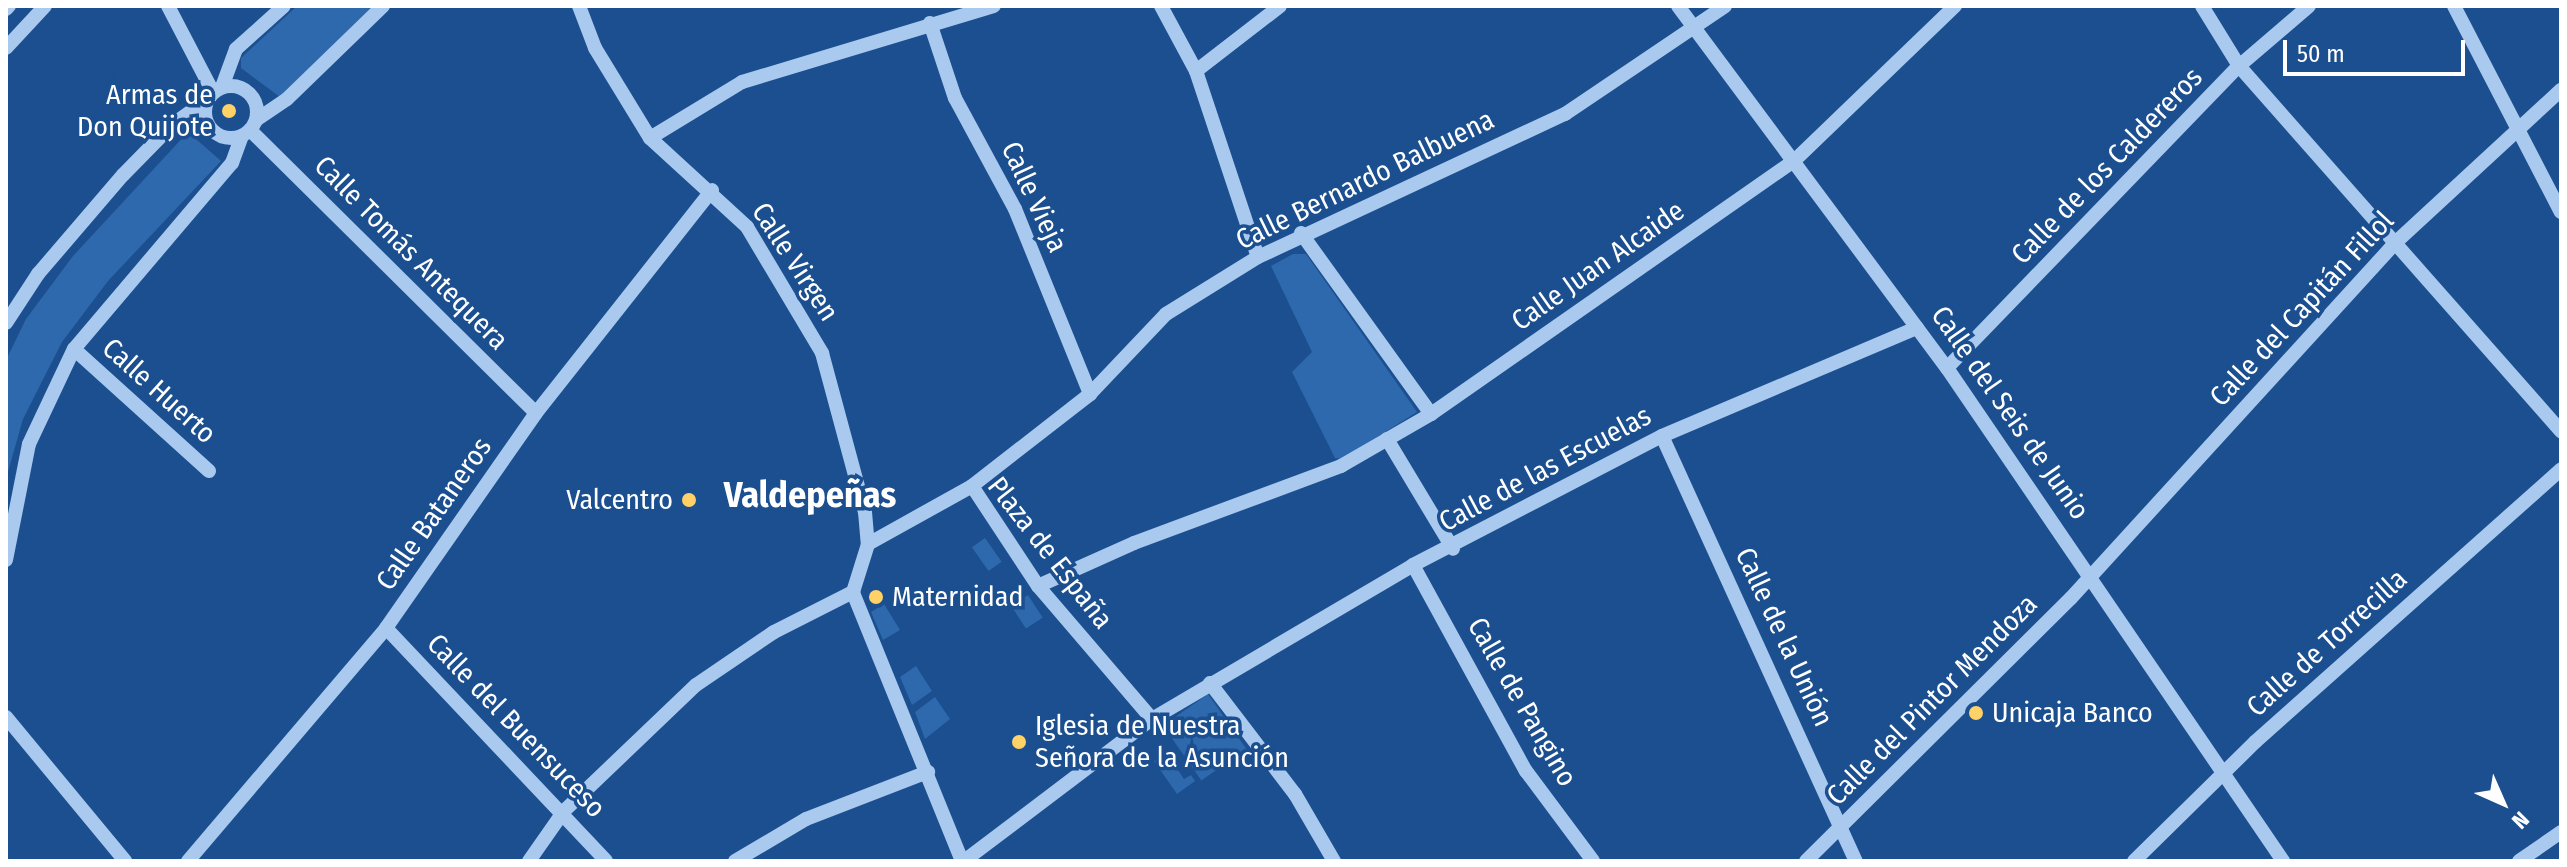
<!DOCTYPE html>
<meta charset="utf-8">
<style>
body{margin:0}
#map{position:relative;width:2567px;height:867px;overflow:hidden;background:#1b4f8f;font-family:"Fira Sans Condensed",sans-serif}
div>[style]{position:absolute}
.green>*{inset:0;background:#2e69ad;transform-origin:0 0}
.minor>*{height:14px;margin:-7px;padding:0 7px;transform-origin:7px;border-radius:7px;background:#a9c9ee}
.minor>.ring{margin:-7px;padding:0;box-sizing:content-box;background:none;border:14px solid #a9c9ee;border-radius:50%}
.dots>*{width:22px;height:22px;translate:-50% -50%;box-sizing:border-box;border:4px solid #1b4f8f;border-radius:50%}
span{translate:-50% -50%;white-space:nowrap;text-align:center;line-height:1.15;-webkit-text-stroke:7px #1b4f8f;paint-order:stroke}
.poi-label{font-size:28px;color:#fff}
.right{translate:-100% -50%;text-align:right}
.left{translate:0 -50%;text-align:left}
.street-label{font-size:28px;color:#fff}
.district-label{font-size:36px;color:#fff;font-weight:700}
.frame{position:absolute;inset:0;border:8px solid #fff;pointer-events:none}
.north{position:absolute;left:2463px;top:763px;width:80px;height:80px;-webkit-text-stroke:6px #1b4f8f;paint-order:stroke;rotate:135deg;font-size:22px;font-weight:700;line-height:32px;text-align:center;color:#fff}
.north::after{content:'';display:block;margin:auto;width:28px;height:36px;background:#fff;clip-path:polygon(50% 0,100% 100%,50% 72%,0 100%)}
.scale{position:absolute;left:2283px;top:40px;width:182px;height:36px;box-sizing:border-box;border:4px solid #fff;border-top:0;padding-left:10px;font-size:24px;line-height:28px;white-space:nowrap;color:#fff;-webkit-text-stroke:6px #1b4f8f;paint-order:stroke}
</style>
<div id="map">
<div class="green">
<i style="clip-path:polygon(297px 6px,376px 6px,280px 97px,241px 68px,241px 58px)"></i>
<i style="clip-path:polygon(188px 132px,221px 161px,108px 281px,62px 342px,23px 419px,6px 479px,6px 360px,26px 319px,73px 256px)"></i>
<i style="clip-path:polygon(1293px 254px,1306px 254px,1417px 412px,1342px 459px,1335px 458px,1292px 372px,1312px 352px,1271px 266px)"></i>
<i style="left:985px;top:538px;width:29px;height:16px;rotate:55deg"></i>
<i style="left:1028px;top:595px;width:27px;height:20px;rotate:57deg"></i>
<i style="clip-path:polygon(884px 604px,900px 630px,883px 640px,871px 612px)"></i>
<i style="clip-path:polygon(916px 666px,932px 691px,912px 705px,900px 677px)"></i>
<i style="left:1208px;top:694px;width:67px;height:55px;rotate:55deg"></i>
<i style="clip-path:polygon(935px 697px,950px 719px,925px 739px,915px 712px)"></i>
<i style="clip-path:polygon(1166px 752px,1184px 779px,1191px 775px,1195px 781px,1177px 794px,1154px 761px)"></i>
</div>
<div class="minor">
<i style="left:168px;top:6px;width:97px;rotate:62.4deg"></i>
<i style="left:579px;top:6px;width:45px;rotate:69.1deg"></i>
<i style="left:595px;top:48px;width:105px;rotate:58.6deg"></i>
<i style="left:650px;top:138px;width:132px;rotate:42.5deg"></i>
<i style="left:747px;top:227px;width:147px;rotate:59.2deg"></i>
<i style="left:822px;top:353px;width:165px;rotate:74.9deg"></i>
<i style="left:865px;top:512px;width:32px;rotate:85deg"></i>
<i style="left:1161px;top:6px;width:74px;rotate:61.7deg"></i>
<i style="left:1196px;top:71px;width:196px;rotate:71.6deg"></i>
<i style="left:1678px;top:6px;width:451px;rotate:53.4deg"></i>
<i style="left:1947px;top:368px;width:597px;rotate:55.72deg"></i>
<i style="left:2202px;top:6px;width:70px;rotate:58.3deg"></i>
<i style="left:2239px;top:66px;width:487px;rotate:48.6deg"></i>
<i style="left:2454px;top:6px;width:232px;rotate:62.6deg"></i>
<i style="left:6px;top:9px;width:4px;rotate:-45deg"></i>
<i style="left:930px;top:23px;width:79px;rotate:71.6deg"></i>
<i style="left:955px;top:98px;width:126px;rotate:61.6deg"></i>
<i style="left:1015px;top:209px;width:200px;rotate:67.9deg"></i>
<i style="left:6px;top:48px;width:57px;rotate:-47.1deg"></i>
<i style="left:1196px;top:71px;width:106px;rotate:-37.7deg"></i>
<i class="ring" style="left:205px;top:86px;width:38px;height:38px"></i>
<i style="left:222px;top:87px;width:40px;rotate:-69.8deg"></i>
<i style="left:236px;top:49px;width:64px;rotate:-41.9deg"></i>
<i style="left:256px;top:120px;width:37px;rotate:-34deg"></i>
<i style="left:287px;top:99px;width:134px;rotate:-44.1deg"></i>
<i style="left:250px;top:130px;width:402px;rotate:44.7deg"></i>
<i style="left:650px;top:138px;width:108px;rotate:-31.3deg"></i>
<i style="left:742px;top:82px;width:263px;rotate:-16.8deg"></i>
<i style="left:1301px;top:233px;width:223px;rotate:54.3deg"></i>
<i style="left:1431px;top:414px;width:444px;rotate:-34.9deg"></i>
<i style="left:1795px;top:160px;width:222px;rotate:-43.9deg"></i>
<i style="left:6px;top:323px;width:59px;rotate:-56.9deg"></i>
<i style="left:38px;top:274px;width:130px;rotate:-49.4deg"></i>
<i style="left:123px;top:175px;width:70px;rotate:-45.6deg"></i>
<i style="left:172px;top:125px;width:43px;rotate:-35.5deg"></i>
<i style="left:74px;top:349px;width:182px;rotate:42.1deg"></i>
<i style="left:1947px;top:368px;width:420px;rotate:-46deg"></i>
<i style="left:2239px;top:66px;width:92px;rotate:-40.6deg"></i>
<i style="left:1662px;top:436px;width:467px;rotate:65.5deg"></i>
<i style="left:1387px;top:439px;width:128px;rotate:59deg"></i>
<i style="left:972px;top:486px;width:120px;rotate:56.6deg"></i>
<i style="left:1038px;top:586px;width:175px;rotate:49.4deg"></i>
<i style="left:6px;top:560px;width:118px;rotate:-78.8deg"></i>
<i style="left:29px;top:444px;width:105px;rotate:-64.7deg"></i>
<i style="left:74px;top:349px;width:244px;rotate:-49.7deg"></i>
<i style="left:232px;top:163px;width:29px;rotate:-70deg"></i>
<i style="left:1413px;top:565px;width:235px;rotate:61.3deg"></i>
<i style="left:1526px;top:771px;width:112px;rotate:53.3deg"></i>
<i style="left:1038px;top:586px;width:105px;rotate:-24.1deg"></i>
<i style="left:1134px;top:543px;width:221px;rotate:-20.4deg"></i>
<i style="left:1341px;top:466px;width:104px;rotate:-30deg"></i>
<i style="left:386px;top:628px;width:320px;rotate:46.6deg"></i>
<i style="left:1210px;top:683px;width:140px;rotate:52.6deg"></i>
<i style="left:1295px;top:794px;width:78px;rotate:59.8deg"></i>
<i style="left:6px;top:717px;width:187px;rotate:50.4deg"></i>
<i style="left:188px;top:861px;width:306px;rotate:-49.6deg"></i>
<i style="left:386px;top:628px;width:262px;rotate:-55.1deg"></i>
<i style="left:536px;top:413px;width:284px;rotate:-51.7deg"></i>
<i style="left:529px;top:861px;width:61px;rotate:-55deg"></i>
<i style="left:564px;top:811px;width:182px;rotate:-43.7deg"></i>
<i style="left:696px;top:685px;width:94px;rotate:-34.2deg"></i>
<i style="left:774px;top:632px;width:89px;rotate:-26.9deg"></i>
<i style="left:735px;top:861px;width:82px;rotate:-30.6deg"></i>
<i style="left:806px;top:819px;width:131px;rotate:-21.1deg"></i>
<i style="left:962px;top:861px;width:290px;rotate:-112.1deg"></i>
<i style="left:853px;top:592px;width:50px;rotate:-72.6deg"></i>
<i style="left:868px;top:544px;width:119px;rotate:-29.1deg"></i>
<i style="left:972px;top:486px;width:150px;rotate:-37.9deg"></i>
<i style="left:1090px;top:394px;width:110px;rotate:-46.5deg"></i>
<i style="left:1166px;top:314px;width:108px;rotate:-31.8deg"></i>
<i style="left:1258px;top:257px;width:339px;rotate:-25deg"></i>
<i style="left:1565px;top:114px;width:193px;rotate:-34deg"></i>
<i style="left:964px;top:861px;width:236px;rotate:-37.1deg"></i>
<i style="left:1152px;top:719px;width:303px;rotate:-30.5deg"></i>
<i style="left:1413px;top:565px;width:280px;rotate:-27.4deg"></i>
<i style="left:1662px;top:436px;width:277px;rotate:-23deg"></i>
<i style="left:1806px;top:861px;width:373px;rotate:-44.8deg"></i>
<i style="left:2071px;top:598px;width:481px;rotate:-47.6deg"></i>
<i style="left:2395px;top:243px;width:226px;rotate:-42.7deg"></i>
<i style="left:2134px;top:861px;width:170px;rotate:-44.5deg"></i>
<i style="left:2255px;top:742px;width:410px;rotate:-41.7deg"></i>
<i style="left:2519px;top:861px;width:51px;rotate:-34.6deg"></i>
</div>
<div class="dots">
<i style="left:229px;top:111px;background:#ffd166"></i>
<i style="left:689px;top:500px;background:#ffd166"></i>
<i style="left:876px;top:597px;background:#ffd166"></i>
<i style="left:1976px;top:713px;background:#ffd166"></i>
<i style="left:1019px;top:742px;background:#ffd166"></i>
</div>
<div class="poi-label">
<span class="right" style="left:213px;top:111px">Armas de<br>Don Quijote</span>
<span class="right" style="left:673px;top:500px">Valcentro</span>
<span class="left" style="left:892px;top:597px">Maternidad</span>
<span class="left" style="left:1992px;top:713px">Unicaja Banco</span>
<span class="left" style="left:1035px;top:742px">Iglesia de Nuestra<br>Señora de la Asunción</span>
</div>
<div class="street-label">
<span style="left:2107px;top:166px;rotate:-46deg">Calle de los Caldereros</span>
<span style="left:1365px;top:180px;rotate:-26deg">Calle Bernardo Balbuena</span>
<span style="left:1034px;top:197px;rotate:65deg">Calle Vieja</span>
<span style="left:411px;top:253px;rotate:45deg">Calle Tomás Antequera</span>
<span style="left:795px;top:262px;rotate:57deg">Calle Virgen</span>
<span style="left:1598px;top:266px;rotate:-35deg">Calle Juan Alcaide</span>
<span style="left:2302px;top:309px;rotate:-47deg">Calle del Capitán Fillol</span>
<span style="left:159px;top:391px;rotate:42deg">Calle Huerto</span>
<span style="left:2010px;top:413px;rotate:55deg">Calle del Seis de Junio</span>
<span style="left:1545px;top:469px;rotate:-28deg">Calle de las Escuelas</span>
<span style="left:434px;top:514px;rotate:-55deg">Calle Bataneros</span>
<span style="left:1050px;top:553px;rotate:52deg">Plaza de España</span>
<span style="left:1784px;top:637px;rotate:65deg">Calle de la Unión</span>
<span style="left:2327px;top:643px;rotate:-42deg">Calle de Torrecilla</span>
<span style="left:1932px;top:700px;rotate:-45deg">Calle del Pintor Mendoza</span>
<span style="left:1522px;top:702px;rotate:60deg">Calle de Pangino</span>
<span style="left:516px;top:726px;rotate:46deg">Calle del Buensuceso</span>
</div>
<div class="district-label">
<span style="left:810px;top:496px">Valdepeñas</span>
</div>
<div class="frame"></div>
<div class="north">N</div>
<div class="scale">50 m</div>
</div>
